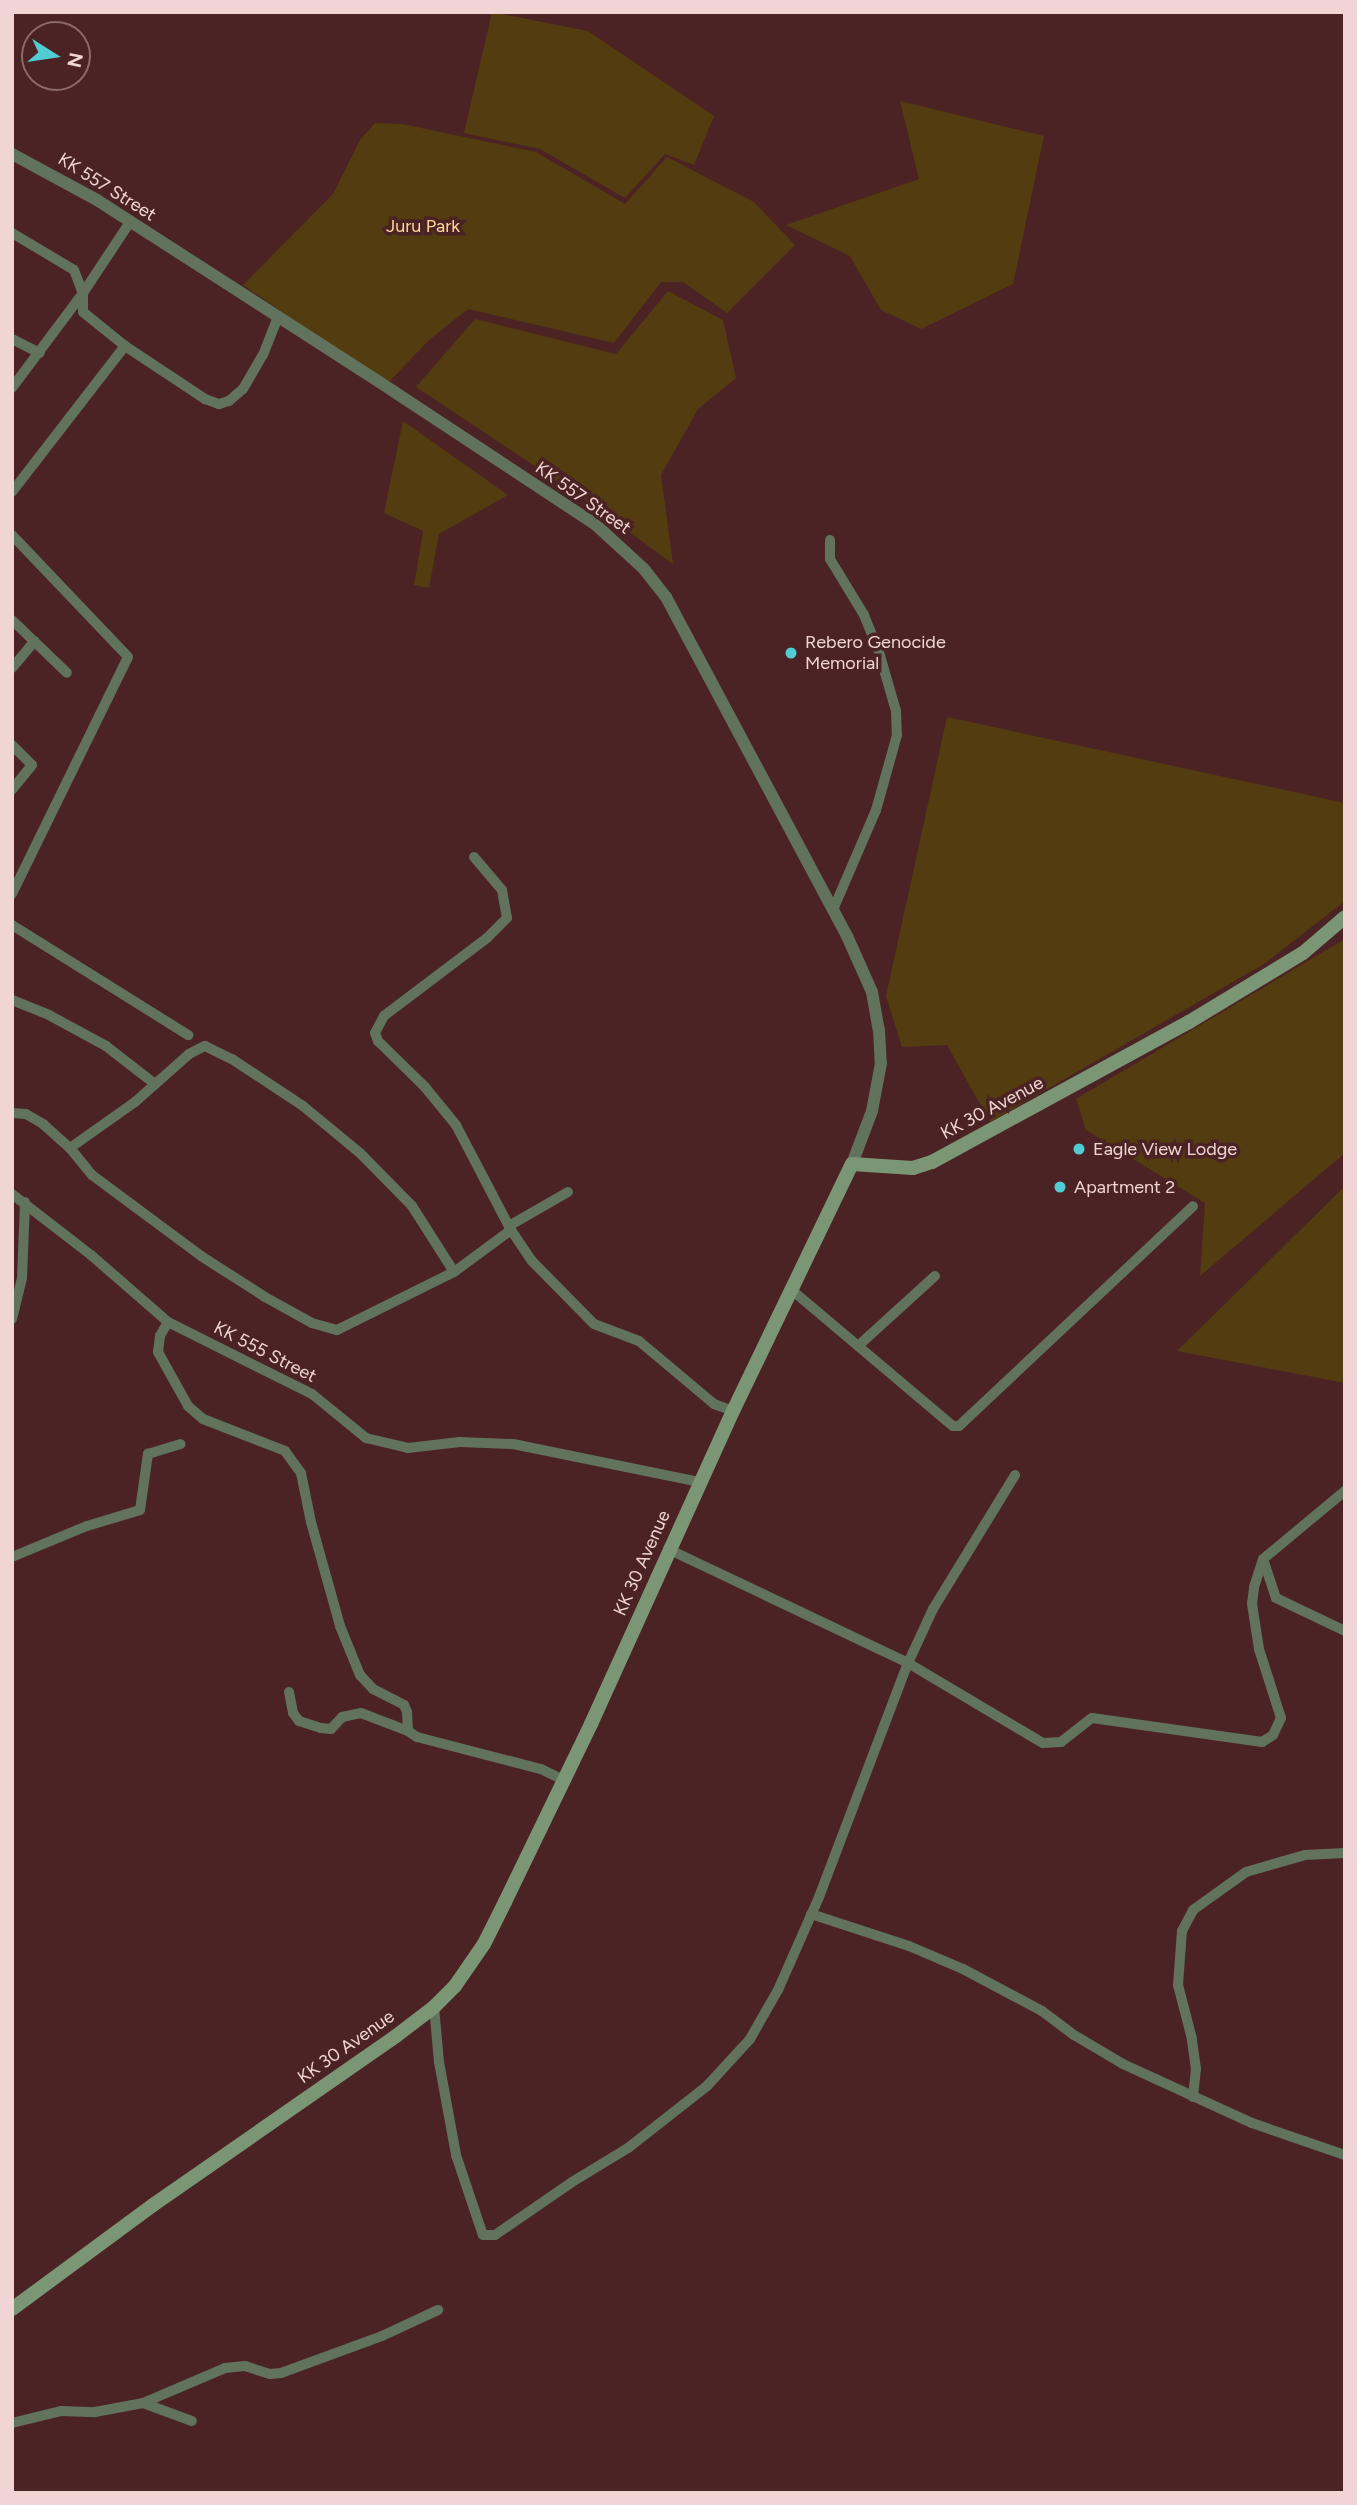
<!DOCTYPE html>
<style>
body{margin:0}
#map{position:relative;width:1357px;height:2505px;overflow:hidden;background:#4b2324;font-family:Figtree,sans-serif}
div>[style]{position:absolute}
.green>*{inset:0;background:#533c10}
.minor>*{height:10px;margin:-5px;padding:0 5px;transform-origin:5px;border-radius:5px;background:#61725d}
.tertiary>*{height:12px;margin:-6px;padding:0 6px;transform-origin:6px;border-radius:6px;background:#61725d}
.secondary>*{height:14px;margin:-7px;padding:0 7px;transform-origin:7px;border-radius:7px;background:#7b9675}
.dots>*{width:19px;height:19px;translate:-50% -50%;box-sizing:border-box;border:4px solid #4b2324;border-radius:50%}
span{translate:-50% -50%;white-space:nowrap;text-align:center;line-height:1.15;-webkit-text-stroke:7px #4b2324;paint-order:stroke}
.street-label{font-size:18px;color:#f0d5d4}
.park-label{font-size:18px;color:#ffd897}
.poi-label{font-size:18px;color:#f0d5d4}
.left{translate:0 -50%;text-align:left}
.frame{position:absolute;inset:0;border:14px solid #f0d5d4;pointer-events:none}
.north{position:absolute;left:21px;top:21px;width:70px;height:70px;box-sizing:border-box;background:#4b2324;border:2px solid #8d6a6a;border-radius:50%;rotate:102deg;font-size:19px;font-weight:700;line-height:28px;text-align:center;color:#f0d5d4}
.north::after{content:'';display:block;margin:auto;width:24px;height:32px;background:#51ccd3;clip-path:polygon(50% 0,100% 100%,50% 72%,0 100%)}
</style>
<div id="map">
<div class="green">
<i style="clip-path:polygon(492px 12px,588px 31px,714px 116px,694px 165px,665px 154px,625px 198px,540px 149px,464px 133px)"></i>
<i style="clip-path:polygon(900px 101px,1044px 136px,1013px 284px,921px 329px,881px 310px,850px 256px,786px 225px,919px 179px)"></i>
<i style="clip-path:polygon(375px 123px,402px 124px,536px 152px,625px 204px,667px 157px,754px 202px,795px 245px,727px 313px,683px 282px,661px 282px,614px 343px,468px 309px,429px 340px,387px 384px,243px 285px,333px 194px,360px 140px)"></i>
<i style="clip-path:polygon(668px 291px,723px 320px,736px 378px,698px 409px,661px 475px,673px 564px,583px 498px,416px 387px,475px 319px,616px 354px)"></i>
<i style="clip-path:polygon(403px 421px,508px 495px,439px 534px,429px 588px,414px 585px,423px 531px,384px 513px)"></i>
<i style="clip-path:polygon(947px 717px,1345px 803px,1345px 901px,1264px 964px,990px 1122px,947px 1045px,902px 1047px,886px 996px)"></i>
<i style="clip-path:polygon(1345px 939px,1345px 1153px,1200px 1276px,1205px 1203px,1086px 1130px,1076px 1099px)"></i>
<i style="clip-path:polygon(1345px 1186px,1345px 1383px,1177px 1351px)"></i>
</div>
<div class="minor">
<i style="left:130px;top:222px;width:85px;rotate:123.5deg"></i>
<i style="left:83px;top:293px;width:19px;rotate:90deg"></i>
<i style="left:83px;top:312px;width:54px;rotate:39deg"></i>
<i style="left:125px;top:346px;width:96px;rotate:33.5deg"></i>
<i style="left:205px;top:399px;width:15px;rotate:20deg"></i>
<i style="left:219px;top:404px;width:10px;rotate:-17deg"></i>
<i style="left:229px;top:401px;width:18px;rotate:-41deg"></i>
<i style="left:243px;top:389px;width:39px;rotate:-60deg"></i>
<i style="left:263px;top:355px;width:41px;rotate:-68.5deg"></i>
<i style="left:12px;top:233px;width:72px;rotate:30.8deg"></i>
<i style="left:74px;top:270px;width:25px;rotate:69deg"></i>
<i style="left:83px;top:293px;width:119px;rotate:126.8deg"></i>
<i style="left:12px;top:339px;width:31px;rotate:27deg"></i>
<i style="left:12px;top:492px;width:185px;rotate:-52.3deg"></i>
<i style="left:12px;top:535px;width:168px;rotate:46.4deg"></i>
<i style="left:128px;top:657px;width:264px;rotate:116.1deg"></i>
<i style="left:830px;top:540px;width:19px;rotate:90deg"></i>
<i style="left:830px;top:559px;width:66px;rotate:58.7deg"></i>
<i style="left:864px;top:615px;width:40px;rotate:68deg"></i>
<i style="left:879px;top:652px;width:61px;rotate:73.9deg"></i>
<i style="left:896px;top:711px;width:24px;rotate:88deg"></i>
<i style="left:897px;top:735px;width:78px;rotate:105.6deg"></i>
<i style="left:876px;top:810px;width:109px;rotate:113.3deg"></i>
<i style="left:12px;top:620px;width:76px;rotate:43.9deg"></i>
<i style="left:12px;top:668px;width:35px;rotate:-50deg"></i>
<i style="left:12px;top:745px;width:28px;rotate:45deg"></i>
<i style="left:32px;top:765px;width:32px;rotate:129deg"></i>
<i style="left:474px;top:857px;width:43px;rotate:49.7deg"></i>
<i style="left:502px;top:890px;width:28px;rotate:80deg"></i>
<i style="left:507px;top:918px;width:28px;rotate:135deg"></i>
<i style="left:487px;top:938px;width:129px;rotate:142.9deg"></i>
<i style="left:384px;top:1016px;width:19px;rotate:118deg"></i>
<i style="left:375px;top:1033px;width:9px;rotate:69deg"></i>
<i style="left:378px;top:1041px;width:66px;rotate:44.4deg"></i>
<i style="left:425px;top:1087px;width:49px;rotate:50.8deg"></i>
<i style="left:456px;top:1125px;width:119px;rotate:62.4deg"></i>
<i style="left:511px;top:1230px;width:37px;rotate:56deg"></i>
<i style="left:532px;top:1261px;width:88px;rotate:45.5deg"></i>
<i style="left:594px;top:1324px;width:48px;rotate:20.7deg"></i>
<i style="left:639px;top:1341px;width:98px;rotate:40deg"></i>
<i style="left:714px;top:1404px;width:20px;rotate:20deg"></i>
<i style="left:12px;top:925px;width:208px;rotate:32deg"></i>
<i style="left:12px;top:1000px;width:40px;rotate:22deg"></i>
<i style="left:49px;top:1015px;width:65px;rotate:28.5deg"></i>
<i style="left:106px;top:1046px;width:62px;rotate:37.8deg"></i>
<i style="left:12px;top:1113px;width:14px;rotate:4deg"></i>
<i style="left:26px;top:1114px;width:20px;rotate:30deg"></i>
<i style="left:43px;top:1124px;width:36px;rotate:42deg"></i>
<i style="left:70px;top:1148px;width:35px;rotate:51deg"></i>
<i style="left:92px;top:1175px;width:136px;rotate:36.6deg"></i>
<i style="left:201px;top:1256px;width:76px;rotate:32.6deg"></i>
<i style="left:265px;top:1297px;width:54px;rotate:29deg"></i>
<i style="left:312px;top:1323px;width:26px;rotate:16deg"></i>
<i style="left:337px;top:1330px;width:131px;rotate:-26.4deg"></i>
<i style="left:454px;top:1272px;width:71px;rotate:-36.4deg"></i>
<i style="left:70px;top:1148px;width:80px;rotate:-35.3deg"></i>
<i style="left:135px;top:1102px;width:72px;rotate:-41.6deg"></i>
<i style="left:189px;top:1054px;width:18px;rotate:-27deg"></i>
<i style="left:205px;top:1046px;width:30px;rotate:26deg"></i>
<i style="left:232px;top:1059px;width:85px;rotate:33.5deg"></i>
<i style="left:303px;top:1106px;width:74px;rotate:39.5deg"></i>
<i style="left:360px;top:1153px;width:74px;rotate:45.5deg"></i>
<i style="left:412px;top:1206px;width:78px;rotate:57.5deg"></i>
<i style="left:12px;top:1194px;width:100px;rotate:37.7deg"></i>
<i style="left:91px;top:1255px;width:102px;rotate:41deg"></i>
<i style="left:168px;top:1322px;width:161px;rotate:26.6deg"></i>
<i style="left:312px;top:1394px;width:70px;rotate:39.2deg"></i>
<i style="left:366px;top:1438px;width:43px;rotate:13.4deg"></i>
<i style="left:408px;top:1448px;width:52px;rotate:-6.6deg"></i>
<i style="left:460px;top:1442px;width:53px;rotate:2.2deg"></i>
<i style="left:513px;top:1444px;width:191px;rotate:11.5deg"></i>
<i style="left:509px;top:1226px;width:68px;rotate:-30deg"></i>
<i style="left:793px;top:1291px;width:209px;rotate:40.2deg"></i>
<i style="left:953px;top:1426px;width:6px"></i>
<i style="left:959px;top:1426px;width:321px;rotate:-43.2deg"></i>
<i style="left:12px;top:1319px;width:42px;rotate:-76.3deg"></i>
<i style="left:22px;top:1278px;width:76px;rotate:-87.7deg"></i>
<i style="left:168px;top:1322px;width:16px;rotate:120deg"></i>
<i style="left:160px;top:1336px;width:16px;rotate:97deg"></i>
<i style="left:158px;top:1352px;width:62px;rotate:60.9deg"></i>
<i style="left:188px;top:1406px;width:20px;rotate:41deg"></i>
<i style="left:203px;top:1419px;width:88px;rotate:21.3deg"></i>
<i style="left:285px;top:1451px;width:27px;rotate:54deg"></i>
<i style="left:301px;top:1473px;width:50px;rotate:78.5deg"></i>
<i style="left:311px;top:1522px;width:108px;rotate:74.4deg"></i>
<i style="left:340px;top:1626px;width:53px;rotate:67.8deg"></i>
<i style="left:360px;top:1675px;width:19px;rotate:47deg"></i>
<i style="left:373px;top:1689px;width:35px;rotate:27deg"></i>
<i style="left:404px;top:1705px;width:8px;rotate:67deg"></i>
<i style="left:407px;top:1712px;width:19px;rotate:87deg"></i>
<i style="left:408px;top:1731px;width:11px;rotate:34deg"></i>
<i style="left:417px;top:1737px;width:128px;rotate:14.5deg"></i>
<i style="left:541px;top:1769px;width:25px;rotate:26deg"></i>
<i style="left:858px;top:1346px;width:104px;rotate:-42.3deg"></i>
<i style="left:668px;top:1549px;width:266px;rotate:25.4deg"></i>
<i style="left:908px;top:1663px;width:157px;rotate:30.7deg"></i>
<i style="left:1043px;top:1743px;width:18px;rotate:-3deg"></i>
<i style="left:1061px;top:1742px;width:39px;rotate:-38deg"></i>
<i style="left:1092px;top:1718px;width:172px;rotate:8deg"></i>
<i style="left:1262px;top:1742px;width:13px;rotate:-32deg"></i>
<i style="left:1273px;top:1735px;width:19px;rotate:-65deg"></i>
<i style="left:1281px;top:1718px;width:72px;rotate:-107.7deg"></i>
<i style="left:1259px;top:1649px;width:46px;rotate:-98.8deg"></i>
<i style="left:1252px;top:1604px;width:17px;rotate:-83deg"></i>
<i style="left:1254px;top:1587px;width:29px;rotate:-72deg"></i>
<i style="left:1263px;top:1559px;width:107px;rotate:-39.7deg"></i>
<i style="left:12px;top:1557px;width:81px;rotate:-22.5deg"></i>
<i style="left:87px;top:1526px;width:55px;rotate:-16.8deg"></i>
<i style="left:140px;top:1510px;width:57px;rotate:-81.9deg"></i>
<i style="left:148px;top:1454px;width:34px;rotate:-17deg"></i>
<i style="left:1263px;top:1559px;width:41px;rotate:71.6deg"></i>
<i style="left:1276px;top:1598px;width:76px;rotate:25.6deg"></i>
<i style="left:289px;top:1692px;width:21px;rotate:79deg"></i>
<i style="left:293px;top:1713px;width:10px;rotate:53deg"></i>
<i style="left:299px;top:1721px;width:23px;rotate:18deg"></i>
<i style="left:321px;top:1728px;width:10px;rotate:6deg"></i>
<i style="left:331px;top:1729px;width:16px;rotate:-47deg"></i>
<i style="left:342px;top:1717px;width:19px;rotate:-12deg"></i>
<i style="left:361px;top:1713px;width:50px;rotate:21deg"></i>
<i style="left:811px;top:1914px;width:103px;rotate:18.1deg"></i>
<i style="left:909px;top:1946px;width:59px;rotate:23.1deg"></i>
<i style="left:963px;top:1969px;width:89px;rotate:28deg"></i>
<i style="left:1042px;top:2011px;width:40px;rotate:37deg"></i>
<i style="left:1074px;top:2035px;width:57px;rotate:30.6deg"></i>
<i style="left:1123px;top:2064px;width:142px;rotate:24.6deg"></i>
<i style="left:1252px;top:2123px;width:98px;rotate:19deg"></i>
<i style="left:434px;top:2007px;width:55px;rotate:84.8deg"></i>
<i style="left:439px;top:2062px;width:95px;rotate:79.6deg"></i>
<i style="left:456px;top:2155px;width:84px;rotate:71.4deg"></i>
<i style="left:483px;top:2235px;width:12px"></i>
<i style="left:495px;top:2235px;width:93px;rotate:-34.5deg"></i>
<i style="left:572px;top:2182px;width:66px;rotate:-31.3deg"></i>
<i style="left:628px;top:2148px;width:100px;rotate:-38.1deg"></i>
<i style="left:707px;top:2086px;width:64px;rotate:-47.5deg"></i>
<i style="left:750px;top:2039px;width:56px;rotate:-60.3deg"></i>
<i style="left:778px;top:1990px;width:102px;rotate:-66.2deg"></i>
<i style="left:819px;top:1897px;width:250px;rotate:-69.2deg"></i>
<i style="left:908px;top:1663px;width:60px;rotate:-65.2deg"></i>
<i style="left:933px;top:1609px;width:157px;rotate:-58.5deg"></i>
<i style="left:1193px;top:2097px;width:28px;rotate:-84deg"></i>
<i style="left:1196px;top:2069px;width:30px;rotate:-98deg"></i>
<i style="left:1192px;top:2039px;width:56px;rotate:-104.5deg"></i>
<i style="left:1178px;top:1985px;width:54px;rotate:-85.8deg"></i>
<i style="left:1182px;top:1931px;width:24px;rotate:-62deg"></i>
<i style="left:1193px;top:1910px;width:65px;rotate:-35.6deg"></i>
<i style="left:1246px;top:1872px;width:61px;rotate:-16.1deg"></i>
<i style="left:1305px;top:1855px;width:40px;rotate:-2.9deg"></i>
<i style="left:143px;top:2403px;width:89px;rotate:-23.1deg"></i>
<i style="left:225px;top:2368px;width:20px;rotate:-6deg"></i>
<i style="left:245px;top:2366px;width:26px;rotate:18deg"></i>
<i style="left:270px;top:2374px;width:11px;rotate:-5deg"></i>
<i style="left:281px;top:2373px;width:108px;rotate:-20.1deg"></i>
<i style="left:382px;top:2336px;width:62px;rotate:-24.9deg"></i>
<i style="left:12px;top:2423px;width:50px;rotate:-13.8deg"></i>
<i style="left:61px;top:2411px;width:34px;rotate:2deg"></i>
<i style="left:95px;top:2412px;width:49px;rotate:-10.6deg"></i>
<i style="left:143px;top:2403px;width:52px;rotate:20.2deg"></i>
</div>
<div class="tertiary">
<i style="left:12px;top:154px;width:97px;rotate:28.4deg"></i>
<i style="left:97px;top:200px;width:352px;rotate:32.8deg"></i>
<i style="left:393px;top:391px;width:243px;rotate:33.4deg"></i>
<i style="left:596px;top:525px;width:65px;rotate:42.5deg"></i>
<i style="left:644px;top:569px;width:36px;rotate:52deg"></i>
<i style="left:666px;top:597px;width:384px;rotate:61.9deg"></i>
<i style="left:847px;top:936px;width:61px;rotate:65.9deg"></i>
<i style="left:872px;top:992px;width:39px;rotate:80deg"></i>
<i style="left:879px;top:1030px;width:33px;rotate:87deg"></i>
<i style="left:881px;top:1063px;width:49px;rotate:100.6deg"></i>
<i style="left:872px;top:1111px;width:57px;rotate:110.7deg"></i>
</div>
<div class="secondary">
<i style="left:12px;top:2309px;width:175px;rotate:-36.4deg"></i>
<i style="left:153px;top:2205px;width:296px;rotate:-34.8deg"></i>
<i style="left:396px;top:2036px;width:48px;rotate:-37.3deg"></i>
<i style="left:434px;top:2007px;width:30px;rotate:-45deg"></i>
<i style="left:455px;top:1986px;width:51px;rotate:-55.4deg"></i>
<i style="left:484px;top:1944px;width:47px;rotate:-63.4deg"></i>
<i style="left:505px;top:1902px;width:198px;rotate:-64.2deg"></i>
<i style="left:591px;top:1724px;width:344px;rotate:-65.6deg"></i>
<i style="left:733px;top:1411px;width:274px;rotate:-64.3deg"></i>
<i style="left:852px;top:1164px;width:61px;rotate:3.8deg"></i>
<i style="left:913px;top:1168px;width:20px;rotate:-18deg"></i>
<i style="left:932px;top:1162px;width:293px;rotate:-28.6deg"></i>
<i style="left:1189px;top:1022px;width:133px;rotate:-31.2deg"></i>
<i style="left:1303px;top:953px;width:55px;rotate:-40.6deg"></i>
</div>
<div class="dots">
<i style="left:791px;top:653px;background:#51ccd3"></i>
<i style="left:1079px;top:1149px;background:#51ccd3"></i>
<i style="left:1060px;top:1187px;background:#51ccd3"></i>
</div>
<div class="street-label">
<span style="left:107px;top:187px;rotate:32deg">KK 557 Street</span>
<span style="left:583px;top:498px;rotate:35deg">KK 557 Street</span>
<span style="left:992px;top:1108px;rotate:-28deg">KK 30 Avenue</span>
<span style="left:265px;top:1352px;rotate:27deg">KK 555 Street</span>
<span style="left:642px;top:1563px;rotate:-66deg">KK 30 Avenue</span>
<span style="left:346px;top:2047px;rotate:-35deg">KK 30 Avenue</span>
</div>
<div class="park-label">
<span style="left:423px;top:226px">Juru Park</span>
</div>
<div class="poi-label">
<span class="left" style="left:805px;top:653px">Rebero Genocide<br>Memorial</span>
<span class="left" style="left:1093px;top:1149px">Eagle View Lodge</span>
<span class="left" style="left:1074px;top:1187px">Apartment 2</span>
</div>
<div class="frame"></div>
<div class="north">N</div>
</div>
